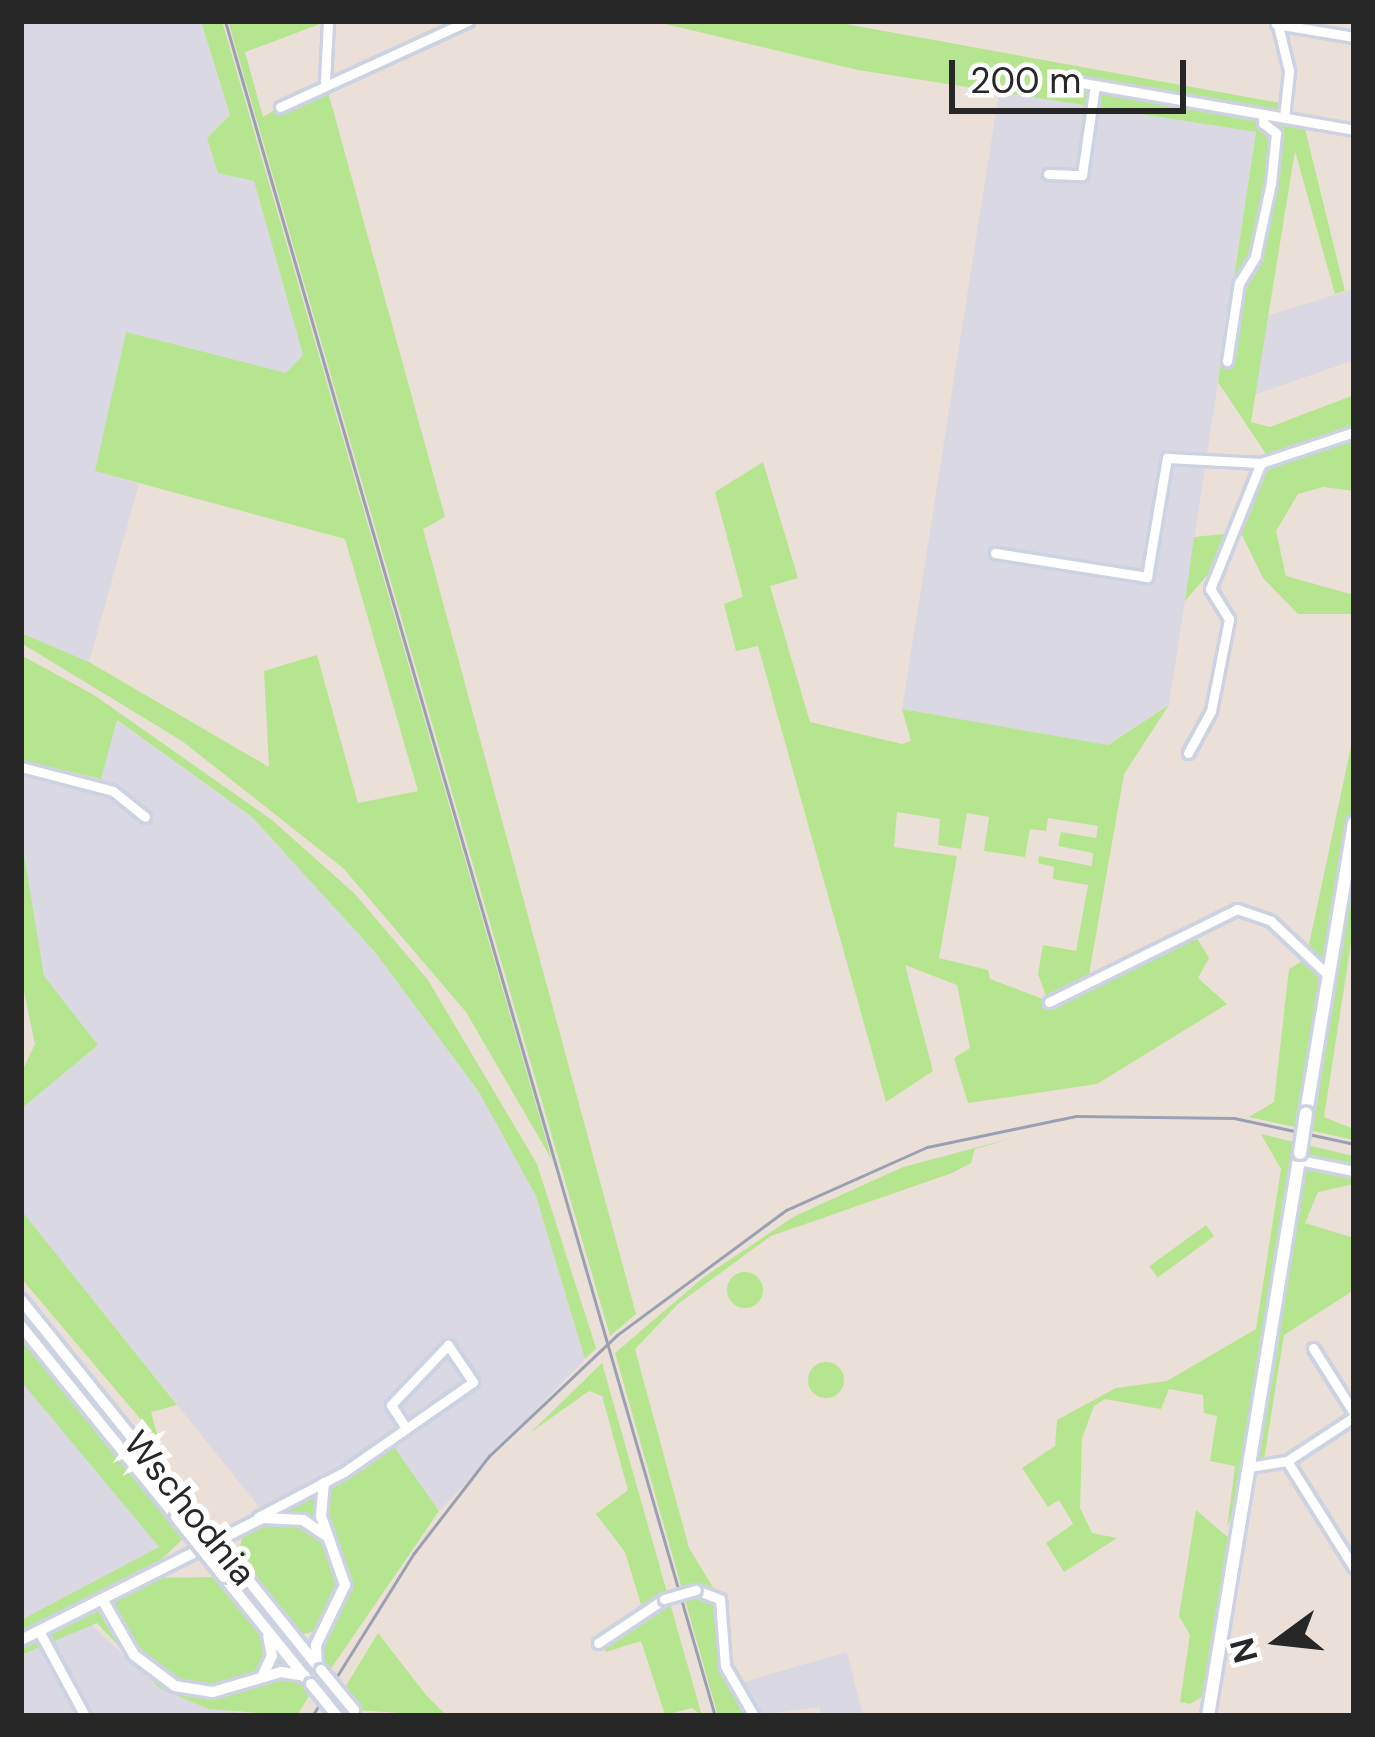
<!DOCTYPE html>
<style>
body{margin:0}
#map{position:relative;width:1375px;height:1737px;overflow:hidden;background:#ebe0d7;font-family:"DM Sans",sans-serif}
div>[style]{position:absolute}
.industrial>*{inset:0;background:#dad8e2}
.green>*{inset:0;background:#b6e58f;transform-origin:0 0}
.round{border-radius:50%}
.roads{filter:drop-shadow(3px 0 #ccd2e1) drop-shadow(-3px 0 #ccd2e1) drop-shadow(0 3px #ccd2e1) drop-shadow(0 -3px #ccd2e1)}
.minor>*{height:9px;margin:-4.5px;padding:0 4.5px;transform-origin:4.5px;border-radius:4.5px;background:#fff}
.tertiary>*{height:10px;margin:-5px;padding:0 5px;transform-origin:5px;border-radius:5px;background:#fff}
.secondary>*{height:12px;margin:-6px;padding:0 6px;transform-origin:6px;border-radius:6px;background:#fff}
.rail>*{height:3px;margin:-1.5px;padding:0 1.5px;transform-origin:1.5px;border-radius:1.5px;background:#9aa0b2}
.bridges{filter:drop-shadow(3px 0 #ccd2e1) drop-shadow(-3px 0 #ccd2e1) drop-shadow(0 3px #ccd2e1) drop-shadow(0 -3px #ccd2e1)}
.minor-bridge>*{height:9px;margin:-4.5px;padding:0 4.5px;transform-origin:4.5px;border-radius:4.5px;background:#fff}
.tertiary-bridge>*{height:10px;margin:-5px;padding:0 5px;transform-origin:5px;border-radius:5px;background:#fff}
.secondary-bridge>*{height:12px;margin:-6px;padding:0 6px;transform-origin:6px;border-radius:6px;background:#fff}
span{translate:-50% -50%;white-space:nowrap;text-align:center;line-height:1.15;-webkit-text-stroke:12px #fff;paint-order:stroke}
.street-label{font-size:36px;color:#272727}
.frame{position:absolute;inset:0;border:24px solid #272727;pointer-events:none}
.north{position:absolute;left:1219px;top:1581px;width:120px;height:120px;-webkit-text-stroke:9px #fff;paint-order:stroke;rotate:255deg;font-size:33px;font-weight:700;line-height:48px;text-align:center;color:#272727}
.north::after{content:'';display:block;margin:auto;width:42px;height:54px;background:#272727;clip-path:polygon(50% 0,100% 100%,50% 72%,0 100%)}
.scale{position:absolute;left:949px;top:60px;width:237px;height:54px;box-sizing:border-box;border:6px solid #272727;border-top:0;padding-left:15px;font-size:36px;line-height:42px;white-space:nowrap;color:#272727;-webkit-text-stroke:9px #fff;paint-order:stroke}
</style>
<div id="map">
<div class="industrial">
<i style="clip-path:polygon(21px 21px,201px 21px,230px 115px,207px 138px,218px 173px,254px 181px,303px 355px,286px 373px,96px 471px,139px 484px,89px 662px,21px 633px)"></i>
<i style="clip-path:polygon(999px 92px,1256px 132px,1169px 705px,1107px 745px,902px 709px)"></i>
<i style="clip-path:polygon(1354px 289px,1354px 360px,1254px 395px,1267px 316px)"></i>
<i style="clip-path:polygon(116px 720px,252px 817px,375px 952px,479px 1092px,536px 1196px,585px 1359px,439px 1511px,388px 1438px,264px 1513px,21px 1210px,21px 1109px,98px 1045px,44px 976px,21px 877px,21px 767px,95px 784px)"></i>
<i style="clip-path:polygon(21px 1381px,160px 1547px,21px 1620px)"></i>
<i style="clip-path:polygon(88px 1622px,159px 1688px,248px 1716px,21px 1716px,21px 1655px)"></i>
<i style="clip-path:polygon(847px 1652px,863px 1716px,822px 1716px,819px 1707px,754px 1716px,733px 1685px)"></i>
</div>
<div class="green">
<i style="clip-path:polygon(201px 21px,222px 21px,552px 1160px,466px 1012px,343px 868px,182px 741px,21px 643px,21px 633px,89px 662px,269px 767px,264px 671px,317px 655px,358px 803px,418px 791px,345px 539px,95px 471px,126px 332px,286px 373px,303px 355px,254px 181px,218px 173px,207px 138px,230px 115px)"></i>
<i style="clip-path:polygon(228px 21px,328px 21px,245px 52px,263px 117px,325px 81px,327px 88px,445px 517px,423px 529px,636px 1314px,610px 1336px)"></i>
<i style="clip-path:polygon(653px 21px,829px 21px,1286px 104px,1285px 117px,1303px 121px,1345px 291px,1335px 294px,1295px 151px,1251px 422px,1270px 427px,1354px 395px,1354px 491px,1323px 487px,1298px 494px,1276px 531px,1286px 576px,1354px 595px,1354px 614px,1298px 614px,1263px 578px,1242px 535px,1185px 601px,1194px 537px,1233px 533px,1272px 463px,1218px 382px,1256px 132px,858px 70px)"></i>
<i style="clip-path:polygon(evenodd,763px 462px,798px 578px,770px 586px,810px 722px,902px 744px,911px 741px,902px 709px,1108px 745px,1169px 705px,1124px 774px,1087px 986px,1190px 927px,1209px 958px,1198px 978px,1227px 1004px,1097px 1084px,968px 1103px,954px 1058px,970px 1048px,957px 985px,905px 965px,933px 1071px,886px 1102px,758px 646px,736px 651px,724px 604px,743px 597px,715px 492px,763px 462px,897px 812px,940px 819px,938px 845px,961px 849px,967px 813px,989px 817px,984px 851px,1025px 857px,1030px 829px,1046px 831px,1048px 818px,1098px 826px,1096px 838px,1061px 832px,1058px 846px,1093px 853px,1092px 866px,1039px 856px,1038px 863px,1054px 867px,1053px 879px,1088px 885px,1076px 951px,1043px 945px,1038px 974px,1048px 1001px,990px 979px,988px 970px,939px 958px,957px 856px,894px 847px,897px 812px)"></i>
<i style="clip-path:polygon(21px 655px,94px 695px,272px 820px,355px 894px,428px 980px,537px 1164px,596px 1348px,585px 1359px,536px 1196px,479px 1092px,375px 952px,252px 817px,117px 720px,101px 779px,21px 760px)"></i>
<i style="clip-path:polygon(1354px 732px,1354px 924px,1324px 1117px,1354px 1129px,1354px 1140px,1249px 1117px,1274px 1102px,1289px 969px,1306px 959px)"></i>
<i style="clip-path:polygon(21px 836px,44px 976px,98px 1045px,21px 1109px,21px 1073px,35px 1044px,21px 977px)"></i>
<i style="clip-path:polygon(1261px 1134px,1354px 1156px,1354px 1184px,1318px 1192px,1305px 1223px,1354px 1238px,1354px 1290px,1284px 1335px,1263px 1466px,1249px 1467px,1227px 1528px,1235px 1466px,1210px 1461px,1217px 1416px,1204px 1413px,1203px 1395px,1169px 1389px,1161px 1409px,1105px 1399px,1094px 1406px,1082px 1438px,1080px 1508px,1092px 1533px,1117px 1538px,1064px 1572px,1046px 1543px,1073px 1524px,1059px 1500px,1048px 1507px,1022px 1468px,1055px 1446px,1057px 1420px,1116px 1388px,1167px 1381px,1256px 1329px,1281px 1169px)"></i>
<i style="clip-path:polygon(1020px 1136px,975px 1149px,971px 1163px,952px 1173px,771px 1236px,678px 1304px,635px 1349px,689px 1548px,720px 1599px,723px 1652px,754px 1716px,718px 1716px,615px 1353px,704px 1277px,795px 1216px,903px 1167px)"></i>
<i style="clip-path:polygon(21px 1210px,177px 1405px,151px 1412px,159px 1441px,21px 1278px)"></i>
<i style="left:1206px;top:1225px;width:14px;height:70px;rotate:54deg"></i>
<i class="round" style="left:727px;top:1272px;width:36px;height:36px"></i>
<i style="clip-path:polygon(21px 1326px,189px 1533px,142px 1578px,224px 1577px,314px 1687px,297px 1716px,209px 1709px,159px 1688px,97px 1623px,21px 1655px,21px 1620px,159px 1547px,21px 1381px)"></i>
<i class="round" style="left:808px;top:1362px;width:36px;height:36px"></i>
<i style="clip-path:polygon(602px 1363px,702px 1716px,692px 1708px,665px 1715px,641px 1641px,606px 1652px,602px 1641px,643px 1611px,625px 1552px,596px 1514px,628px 1490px,602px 1396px,589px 1391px,530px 1433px)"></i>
<i style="clip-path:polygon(388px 1438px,439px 1511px,326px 1676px,317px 1665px,322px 1630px,303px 1634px,237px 1566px,244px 1525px,344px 1472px)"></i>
<i style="clip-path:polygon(1196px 1510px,1230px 1539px,1205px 1695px,1190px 1704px,1180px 1702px,1190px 1635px,1179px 1616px)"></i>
<i style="clip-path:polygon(378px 1633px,426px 1695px,447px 1716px,354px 1710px,341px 1694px)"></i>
</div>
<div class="roads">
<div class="minor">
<i style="left:1277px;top:21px;width:51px;rotate:76.5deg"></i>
<i style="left:1289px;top:71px;width:47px;rotate:96.1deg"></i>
<i style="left:1276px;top:24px;width:79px;rotate:9.5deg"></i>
<i style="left:325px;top:81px;width:60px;rotate:-87.1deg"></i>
<i style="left:1083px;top:83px;width:275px;rotate:9.8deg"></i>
<i style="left:280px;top:107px;width:207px;rotate:-24.6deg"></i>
<i style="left:1048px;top:174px;width:34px;rotate:2deg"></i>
<i style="left:1082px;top:175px;width:91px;rotate:-81.8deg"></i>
<i style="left:1227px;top:361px;width:79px;rotate:-81.3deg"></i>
<i style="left:1239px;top:283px;width:31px;rotate:-58deg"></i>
<i style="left:1255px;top:257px;width:76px;rotate:-77.8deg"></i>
<i style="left:1271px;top:183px;width:50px;rotate:-84.3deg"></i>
<i style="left:1276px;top:133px;width:16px;rotate:-142deg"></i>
<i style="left:1263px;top:123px;width:9px;rotate:-84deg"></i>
<i style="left:995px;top:553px;width:154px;rotate:9deg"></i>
<i style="left:1147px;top:577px;width:121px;rotate:-80.5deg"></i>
<i style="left:1167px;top:458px;width:94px;rotate:3deg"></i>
<i style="left:1261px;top:463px;width:98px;rotate:-18.4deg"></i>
<i style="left:1188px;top:753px;width:48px;rotate:-61.3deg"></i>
<i style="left:1211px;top:711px;width:94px;rotate:-78.9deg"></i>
<i style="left:1229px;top:619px;width:36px;rotate:-122deg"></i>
<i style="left:1210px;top:589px;width:136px;rotate:-68deg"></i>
<i style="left:21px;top:767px;width:95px;rotate:14.6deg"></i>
<i style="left:113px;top:791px;width:41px;rotate:39.1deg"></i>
<i style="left:1049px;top:1002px;width:210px;rotate:-26.3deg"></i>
<i style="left:1237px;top:909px;width:36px;rotate:19deg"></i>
<i style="left:1271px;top:921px;width:80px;rotate:43.5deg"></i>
<i style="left:1299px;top:1160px;width:56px;rotate:11.3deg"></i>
<i style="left:1313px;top:1348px;width:77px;rotate:57.8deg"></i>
<i style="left:1287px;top:1461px;width:126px;rotate:57.9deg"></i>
<i style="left:1249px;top:1467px;width:38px;rotate:-9deg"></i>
<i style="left:1287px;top:1461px;width:80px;rotate:-33.3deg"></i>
<i style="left:258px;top:1517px;width:97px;rotate:-27.6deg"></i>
<i style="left:344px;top:1472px;width:157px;rotate:-34.9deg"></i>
<i style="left:473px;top:1382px;width:45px;rotate:-124deg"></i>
<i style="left:448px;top:1345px;width:83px;rotate:133.5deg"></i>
<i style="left:391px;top:1405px;width:24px;rotate:57deg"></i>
<i style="left:696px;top:1590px;width:26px;rotate:21deg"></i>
<i style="left:720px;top:1599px;width:67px;rotate:85.7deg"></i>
<i style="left:725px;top:1666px;width:58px;rotate:59.9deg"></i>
<i style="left:39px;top:1631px;width:97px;rotate:61.6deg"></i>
<i style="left:598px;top:1643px;width:79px;rotate:-33.7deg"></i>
</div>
<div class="tertiary">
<i style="left:21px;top:1300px;width:266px;rotate:51.1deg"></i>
<i style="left:21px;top:1326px;width:246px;rotate:50.9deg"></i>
<i style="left:237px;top:1566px;width:124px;rotate:51.2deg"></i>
<i style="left:224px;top:1577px;width:129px;rotate:51deg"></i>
<i style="left:102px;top:1599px;width:64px;rotate:60.3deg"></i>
<i style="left:134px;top:1655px;width:51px;rotate:37.1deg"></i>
<i style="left:175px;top:1686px;width:38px;rotate:9deg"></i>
<i style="left:213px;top:1692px;width:71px;rotate:-16.4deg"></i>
<i style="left:281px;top:1672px;width:24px;rotate:9deg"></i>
<i style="left:21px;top:1640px;width:271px;rotate:-26.8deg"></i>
<i style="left:263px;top:1518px;width:40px;rotate:2.9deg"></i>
<i style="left:303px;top:1520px;width:30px;rotate:34deg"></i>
<i style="left:317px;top:1665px;width:20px;rotate:-93deg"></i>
<i style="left:316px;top:1645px;width:67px;rotate:-64.2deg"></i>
<i style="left:345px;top:1585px;width:73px;rotate:-109.2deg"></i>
<i style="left:321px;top:1516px;width:33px;rotate:-85deg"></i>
<i style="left:263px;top:1675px;width:21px;rotate:-65deg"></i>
<i style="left:272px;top:1656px;width:20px;rotate:-101deg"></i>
</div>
<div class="secondary">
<i style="left:1306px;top:1113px;width:294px;rotate:-80.6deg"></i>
<i style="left:1208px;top:1716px;width:570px;rotate:-80.72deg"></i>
</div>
</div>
<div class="rail">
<i style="left:225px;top:21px;width:1764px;rotate:73.88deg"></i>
<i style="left:312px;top:1716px;width:192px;rotate:-58deg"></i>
<i style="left:414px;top:1553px;width:123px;rotate:-52.3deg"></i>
<i style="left:489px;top:1456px;width:176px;rotate:-43.4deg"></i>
<i style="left:617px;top:1335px;width:210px;rotate:-36.5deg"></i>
<i style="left:786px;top:1210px;width:154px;rotate:-24.1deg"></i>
<i style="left:927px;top:1147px;width:152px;rotate:-11.8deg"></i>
<i style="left:1076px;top:1116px;width:158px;rotate:0.7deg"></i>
<i style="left:1234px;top:1118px;width:123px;rotate:12.2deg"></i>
</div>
<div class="bridges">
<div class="minor-bridge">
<i style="left:664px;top:1599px;width:33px;rotate:-16deg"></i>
</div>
<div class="tertiary-bridge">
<i style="left:188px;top:1507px;width:77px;rotate:50.3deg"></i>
<i style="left:176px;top:1517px;width:77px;rotate:51.3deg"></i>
<i style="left:321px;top:1670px;width:52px;rotate:50.5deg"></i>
<i style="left:311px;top:1684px;width:41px;rotate:50.9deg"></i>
</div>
<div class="secondary-bridge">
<i style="left:1300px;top:1153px;width:40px;rotate:-81.5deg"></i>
</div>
</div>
<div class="street-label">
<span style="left:190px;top:1508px;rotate:51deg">Wschodnia</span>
</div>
<div class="frame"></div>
<div class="north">N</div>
<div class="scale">200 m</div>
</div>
